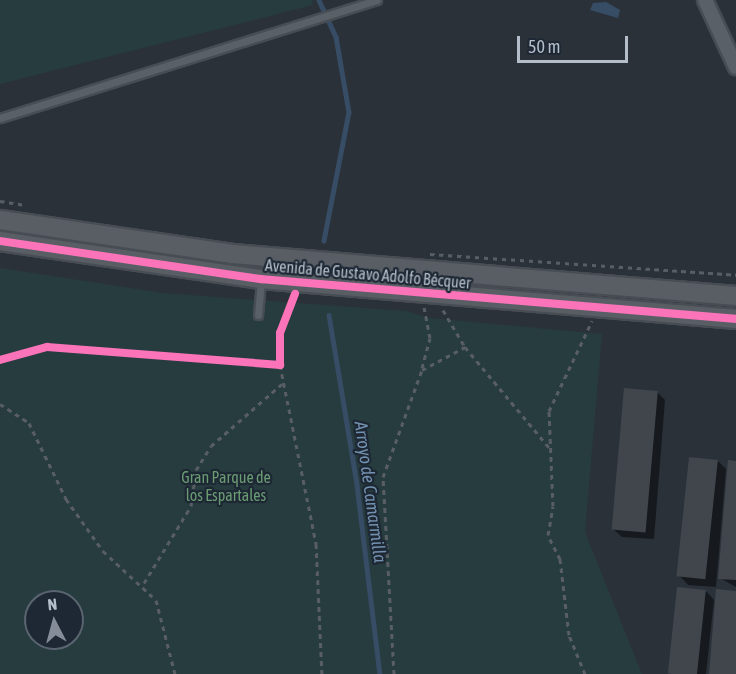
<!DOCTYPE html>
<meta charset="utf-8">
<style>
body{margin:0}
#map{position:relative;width:736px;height:674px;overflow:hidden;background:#2a3139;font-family:"Asap Condensed",sans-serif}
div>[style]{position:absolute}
.green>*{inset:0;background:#273c3f}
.water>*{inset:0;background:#374c65}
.shadow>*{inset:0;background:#0007}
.stream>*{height:4.5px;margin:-2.25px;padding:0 2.25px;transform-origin:2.25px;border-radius:2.25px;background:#374c65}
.building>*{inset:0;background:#41464d;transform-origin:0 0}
.path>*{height:3px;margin-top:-1.5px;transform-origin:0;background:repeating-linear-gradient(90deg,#585e64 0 4.5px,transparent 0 9px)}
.roads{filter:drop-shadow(2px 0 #484d54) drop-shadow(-2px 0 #484d54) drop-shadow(0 2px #484d54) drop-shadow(0 -2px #484d54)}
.lane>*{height:7px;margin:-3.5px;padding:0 3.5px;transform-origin:3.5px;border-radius:3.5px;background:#5a6067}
.street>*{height:14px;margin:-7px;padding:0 7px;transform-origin:7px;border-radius:7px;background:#5a6067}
.secondary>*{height:18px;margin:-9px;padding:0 9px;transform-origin:9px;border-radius:9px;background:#595e65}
.cycleway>*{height:8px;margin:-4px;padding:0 4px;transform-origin:4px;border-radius:4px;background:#fb73b8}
span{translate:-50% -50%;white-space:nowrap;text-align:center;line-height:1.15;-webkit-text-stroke:4.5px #1d2834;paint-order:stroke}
.street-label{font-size:16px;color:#b4beca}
.park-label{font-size:16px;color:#6a9b73}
.water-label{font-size:18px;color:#7390ae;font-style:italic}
.north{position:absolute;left:24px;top:590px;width:60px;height:60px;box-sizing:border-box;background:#1d2834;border:2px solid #596470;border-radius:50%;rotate:354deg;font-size:16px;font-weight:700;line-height:24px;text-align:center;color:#b4beca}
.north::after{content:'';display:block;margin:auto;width:21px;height:27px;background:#848d97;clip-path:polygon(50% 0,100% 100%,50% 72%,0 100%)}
.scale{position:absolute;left:517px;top:36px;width:111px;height:27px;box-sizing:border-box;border:3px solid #b4beca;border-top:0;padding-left:8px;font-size:18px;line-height:21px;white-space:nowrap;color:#b4beca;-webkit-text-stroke:4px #1d2834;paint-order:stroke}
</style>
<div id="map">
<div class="green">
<i style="clip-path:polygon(0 0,312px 0,313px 5px,0 84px)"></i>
<i style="clip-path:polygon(evenodd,0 268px,163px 293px,406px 311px,429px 318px,602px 334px,585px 532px,642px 674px,0 674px,0 268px,36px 602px,72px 602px,72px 638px,36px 638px,36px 602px)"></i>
</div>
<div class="water">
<i style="clip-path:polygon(606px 2px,620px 10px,618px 18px,590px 10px,593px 3px)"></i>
</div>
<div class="shadow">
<i style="clip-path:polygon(657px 392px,665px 400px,654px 539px,622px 537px,613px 529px)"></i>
<i style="clip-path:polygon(718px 461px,726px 469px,716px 587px,688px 585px,680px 576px)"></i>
<i style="clip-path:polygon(736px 463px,736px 587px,720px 578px)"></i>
<i style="clip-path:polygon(706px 591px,714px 600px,706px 674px,670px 674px)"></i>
</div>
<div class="stream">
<i style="left:319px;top:0;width:41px;rotate:65.3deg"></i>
<i style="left:336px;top:37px;width:76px;rotate:80.2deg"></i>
<i style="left:349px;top:112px;width:131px;rotate:101deg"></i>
<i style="left:329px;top:315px;width:172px;rotate:80.6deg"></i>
<i style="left:357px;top:485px;width:190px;rotate:83.1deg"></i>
</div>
<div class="building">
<i style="left:624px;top:388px;width:34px;height:142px;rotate:5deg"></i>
<i style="left:689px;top:457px;width:29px;height:120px;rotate:6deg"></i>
<i style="clip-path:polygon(728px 460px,736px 461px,736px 580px,718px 579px)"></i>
<i style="left:677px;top:587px;width:29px;height:87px;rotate:6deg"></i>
<i style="clip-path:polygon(716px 589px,736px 591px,736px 674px,709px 674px)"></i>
</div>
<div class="path">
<i style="left:0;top:201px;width:24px;rotate:9deg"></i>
<i style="left:430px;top:254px;width:307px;rotate:3.9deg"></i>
<i style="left:443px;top:310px;width:43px;rotate:59.3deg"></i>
<i style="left:280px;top:365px;width:183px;rotate:78.6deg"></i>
<i style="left:316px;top:544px;width:130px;rotate:87.4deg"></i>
<i style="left:422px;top:368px;width:31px;rotate:-75deg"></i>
<i style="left:430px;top:338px;width:31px;rotate:-101deg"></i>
<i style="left:0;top:404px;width:35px;rotate:33deg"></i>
<i style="left:29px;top:423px;width:85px;rotate:64deg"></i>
<i style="left:66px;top:499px;width:64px;rotate:54.6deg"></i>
<i style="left:103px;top:551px;width:72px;rotate:42.8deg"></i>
<i style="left:156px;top:600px;width:76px;rotate:75.6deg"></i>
<i style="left:144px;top:583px;width:90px;rotate:-58.6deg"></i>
<i style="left:191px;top:506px;width:36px;rotate:-82deg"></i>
<i style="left:196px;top:470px;width:28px;rotate:-58deg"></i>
<i style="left:211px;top:446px;width:97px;rotate:-41.2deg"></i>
<i style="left:394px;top:674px;width:197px;rotate:-93.2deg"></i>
<i style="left:383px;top:477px;width:114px;rotate:-70deg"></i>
<i style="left:422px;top:370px;width:49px;rotate:-28.1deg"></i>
<i style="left:465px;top:347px;width:134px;rotate:50.1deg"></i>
<i style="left:585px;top:674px;width:42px;rotate:-112.3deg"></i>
<i style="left:569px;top:635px;width:77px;rotate:-96.8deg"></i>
<i style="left:560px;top:559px;width:27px;rotate:-117deg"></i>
<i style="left:548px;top:535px;width:29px;rotate:-80deg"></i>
<i style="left:553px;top:506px;width:95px;rotate:-92.4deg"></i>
<i style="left:549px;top:411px;width:100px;rotate:-64.5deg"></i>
</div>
<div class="roads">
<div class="lane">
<i style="left:0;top:118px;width:395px;rotate:-17.4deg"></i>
<i style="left:258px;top:315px;width:34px;rotate:-85deg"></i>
</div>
<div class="street">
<i style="left:705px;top:0;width:74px;rotate:65.2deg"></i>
</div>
<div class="secondary">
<i style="left:0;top:220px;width:235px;rotate:8.3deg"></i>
<i style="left:233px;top:254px;width:505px;rotate:4.77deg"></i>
<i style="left:0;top:241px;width:264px;rotate:8.3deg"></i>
<i style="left:261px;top:279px;width:477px;rotate:4.8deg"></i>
</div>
</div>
<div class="cycleway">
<i style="left:0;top:241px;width:264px;rotate:8.3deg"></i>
<i style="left:261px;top:279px;width:477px;rotate:4.8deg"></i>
<i style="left:0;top:360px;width:49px;rotate:-15.5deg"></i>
<i style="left:47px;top:347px;width:234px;rotate:4.4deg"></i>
<i style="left:280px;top:365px;width:32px;rotate:-90deg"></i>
<i style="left:280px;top:333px;width:42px;rotate:-69deg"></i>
</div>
<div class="street-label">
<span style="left:368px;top:274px;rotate:5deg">Avenida de Gustavo Adolfo Bécquer</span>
</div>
<div class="park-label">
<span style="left:226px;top:486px">Gran Parque de<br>los Espartales</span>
</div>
<div class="water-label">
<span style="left:370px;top:492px;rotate:82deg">Arroyo de Camarmilla</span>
</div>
<div class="north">N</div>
<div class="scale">50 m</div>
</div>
